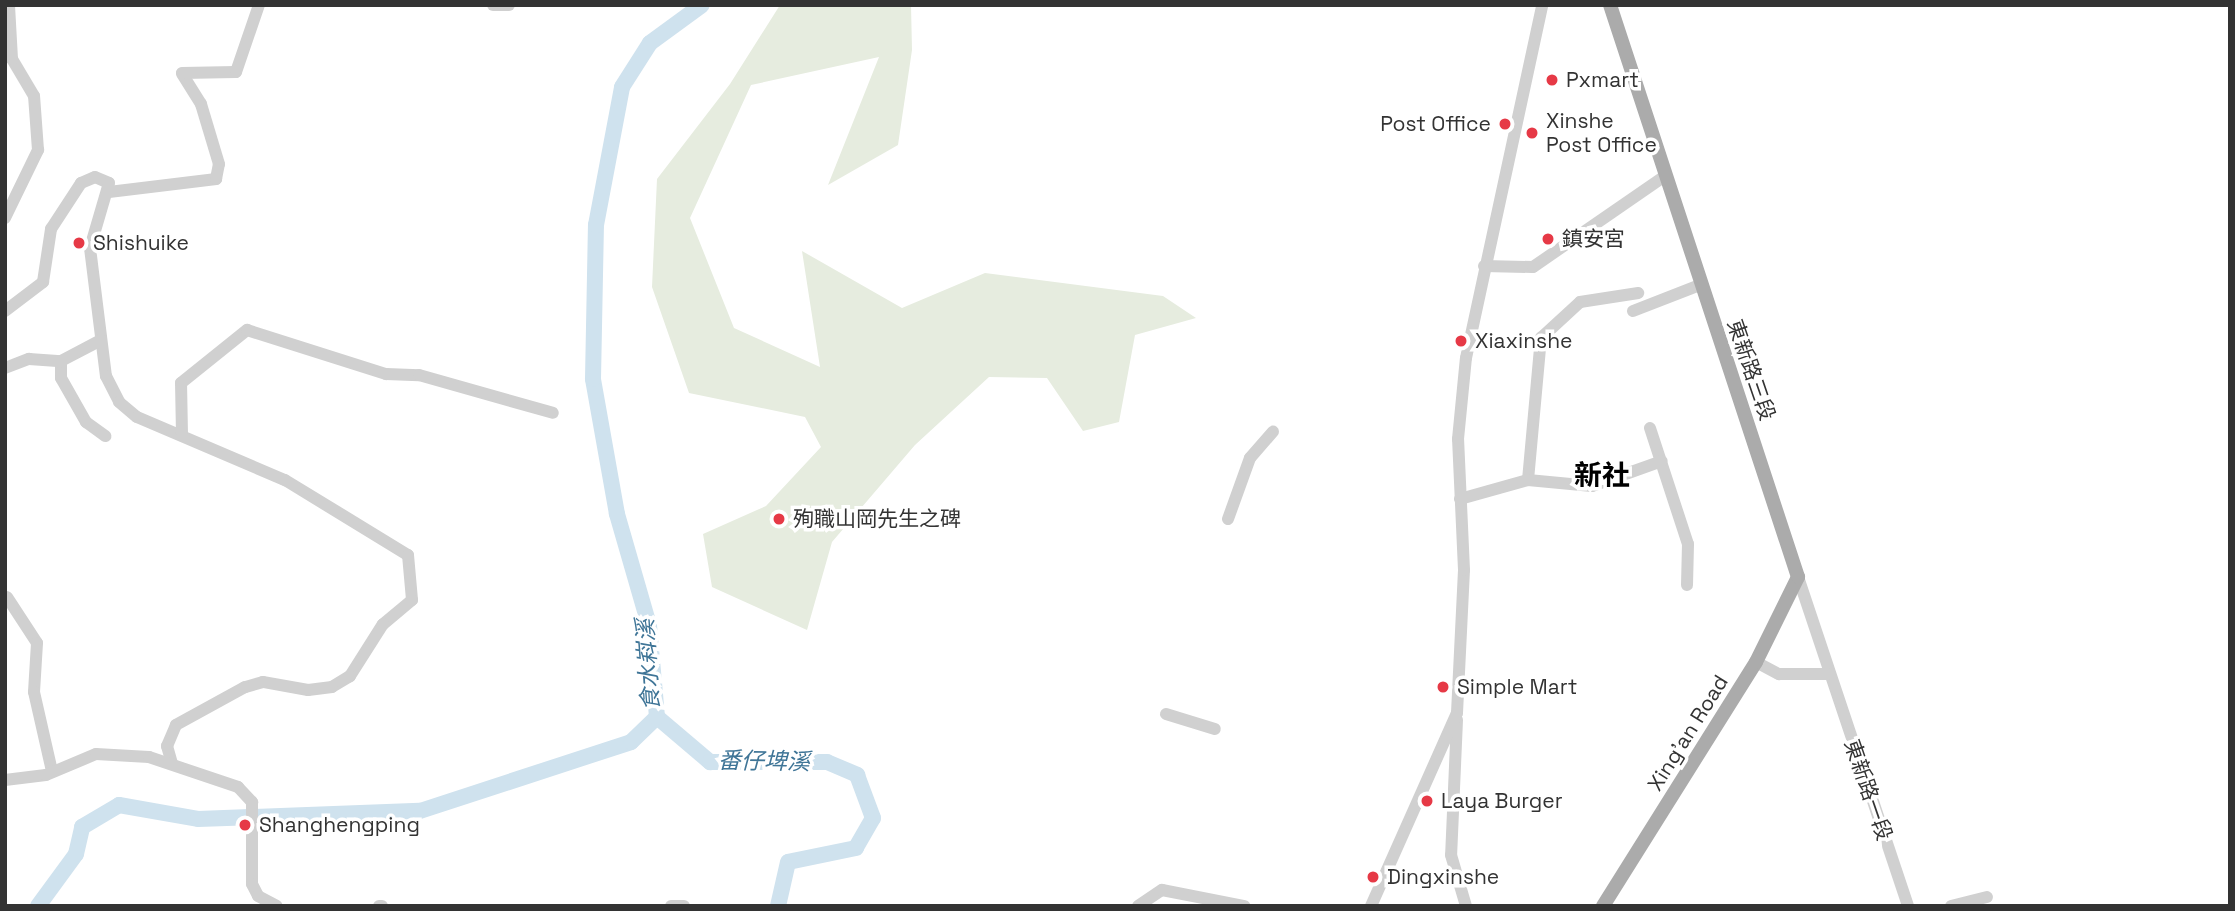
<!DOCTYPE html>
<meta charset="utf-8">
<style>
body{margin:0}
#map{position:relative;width:2235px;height:911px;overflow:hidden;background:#fff;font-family:"Space Grotesk","Noto Sans TC",sans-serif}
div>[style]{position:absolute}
.green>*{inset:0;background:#e6ecdf}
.river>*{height:16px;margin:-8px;padding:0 8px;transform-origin:8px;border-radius:8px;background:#cfe2ee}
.minor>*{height:12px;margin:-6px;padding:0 6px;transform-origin:6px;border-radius:6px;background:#d0d0d0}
.major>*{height:14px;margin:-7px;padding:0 7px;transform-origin:7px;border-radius:7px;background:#ababab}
.dots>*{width:19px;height:19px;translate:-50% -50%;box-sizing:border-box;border:4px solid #fff;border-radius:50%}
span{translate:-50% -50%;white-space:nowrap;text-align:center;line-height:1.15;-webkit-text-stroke:7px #fff;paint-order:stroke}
.poi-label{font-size:21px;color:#333}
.left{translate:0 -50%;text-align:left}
.right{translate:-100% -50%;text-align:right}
.street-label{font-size:21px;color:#333}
.water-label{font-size:23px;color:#3f7597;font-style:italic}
.district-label{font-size:28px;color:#000;font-weight:700}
.frame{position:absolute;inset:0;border:7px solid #333;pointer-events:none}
</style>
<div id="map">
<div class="green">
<i style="clip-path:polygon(780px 5px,911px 5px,912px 50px,898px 145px,828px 185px,879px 57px,751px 85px,690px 218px,734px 328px,820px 367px,802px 251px,902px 308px,985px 273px,1163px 296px,1196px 318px,1135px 335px,1119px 422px,1083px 431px,1047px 378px,989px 377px,915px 445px,832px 542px,807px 630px,712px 587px,703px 534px,766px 506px,821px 447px,805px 417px,689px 393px,652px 287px,657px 179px,730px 84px)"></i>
</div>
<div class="river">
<i style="left:657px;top:717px;width:70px;rotate:40.3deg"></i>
<i style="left:710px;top:762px;width:117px"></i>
<i style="left:827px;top:762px;width:33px;rotate:23deg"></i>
<i style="left:857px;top:775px;width:46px;rotate:69.6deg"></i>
<i style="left:873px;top:818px;width:34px;rotate:120deg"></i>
<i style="left:856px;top:848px;width:69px;rotate:168.4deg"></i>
<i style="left:788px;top:862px;width:45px;rotate:102.8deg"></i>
<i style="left:38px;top:906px;width:64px;rotate:-53.8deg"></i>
<i style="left:76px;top:854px;width:28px;rotate:-77deg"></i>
<i style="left:82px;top:827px;width:43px;rotate:-30.7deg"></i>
<i style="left:119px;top:805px;width:80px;rotate:10deg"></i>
<i style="left:198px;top:819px;width:222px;rotate:-2.1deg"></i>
<i style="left:420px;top:811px;width:222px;rotate:-18.1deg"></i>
<i style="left:631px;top:742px;width:36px;rotate:-44deg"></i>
<i style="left:657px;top:717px;width:92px;rotate:-95deg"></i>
<i style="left:649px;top:625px;width:116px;rotate:-106.1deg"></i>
<i style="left:617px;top:514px;width:137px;rotate:-100.1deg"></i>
<i style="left:593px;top:379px;width:154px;rotate:-88.9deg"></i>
<i style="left:596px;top:225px;width:140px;rotate:-79.3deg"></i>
<i style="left:622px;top:87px;width:52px;rotate:-57.5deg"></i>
<i style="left:650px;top:43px;width:64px;rotate:-36.2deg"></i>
</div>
<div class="minor">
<i style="left:493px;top:5px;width:16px"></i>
<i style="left:109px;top:192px;width:108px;rotate:-6.9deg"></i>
<i style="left:216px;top:179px;width:15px;rotate:-79deg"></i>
<i style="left:219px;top:164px;width:63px;rotate:-106.7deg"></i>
<i style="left:201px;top:104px;width:36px;rotate:-122deg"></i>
<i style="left:182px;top:73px;width:54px;rotate:-1.1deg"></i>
<i style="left:236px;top:72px;width:71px;rotate:-71.1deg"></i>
<i style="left:5px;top:218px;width:76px;rotate:-64.1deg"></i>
<i style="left:38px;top:150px;width:54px;rotate:-94.2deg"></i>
<i style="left:34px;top:96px;width:43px;rotate:-120.7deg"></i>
<i style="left:12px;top:59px;width:54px;rotate:-93.2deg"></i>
<i style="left:1484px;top:266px;width:49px;rotate:1.2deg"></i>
<i style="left:1533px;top:267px;width:160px;rotate:-34.6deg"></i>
<i style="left:5px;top:311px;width:48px;rotate:-37.3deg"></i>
<i style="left:43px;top:282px;width:54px;rotate:-81.4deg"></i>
<i style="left:51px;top:229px;width:55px;rotate:-56.9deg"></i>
<i style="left:81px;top:183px;width:15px;rotate:-23deg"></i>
<i style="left:95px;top:177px;width:15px;rotate:23deg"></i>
<i style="left:109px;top:183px;width:68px;rotate:106.3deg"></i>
<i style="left:90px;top:248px;width:129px;rotate:82.9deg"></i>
<i style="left:106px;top:376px;width:29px;rotate:63deg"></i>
<i style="left:119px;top:402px;width:23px;rotate:40deg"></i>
<i style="left:137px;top:417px;width:161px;rotate:23.1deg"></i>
<i style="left:285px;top:480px;width:144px;rotate:31.4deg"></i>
<i style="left:408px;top:555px;width:45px;rotate:84.9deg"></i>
<i style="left:412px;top:600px;width:38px;rotate:140deg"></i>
<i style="left:383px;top:624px;width:62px;rotate:122.4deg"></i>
<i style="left:350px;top:676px;width:21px;rotate:149deg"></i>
<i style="left:332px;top:687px;width:24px;rotate:173deg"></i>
<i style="left:308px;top:690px;width:46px;rotate:-169.9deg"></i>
<i style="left:263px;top:682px;width:19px;rotate:164deg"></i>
<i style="left:245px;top:687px;width:79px;rotate:151.2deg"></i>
<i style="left:176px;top:725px;width:23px;rotate:113deg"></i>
<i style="left:167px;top:746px;width:18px;rotate:74deg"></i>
<i style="left:1633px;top:311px;width:72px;rotate:-21.2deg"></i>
<i style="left:61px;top:361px;width:17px;rotate:90deg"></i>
<i style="left:61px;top:378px;width:51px;rotate:60.4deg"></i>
<i style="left:86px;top:422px;width:24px;rotate:36deg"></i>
<i style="left:5px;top:368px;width:26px;rotate:-21deg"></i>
<i style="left:29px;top:359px;width:32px;rotate:4deg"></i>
<i style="left:61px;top:361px;width:45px;rotate:-27.7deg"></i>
<i style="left:1650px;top:428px;width:122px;rotate:71.9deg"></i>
<i style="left:1688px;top:544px;width:41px;rotate:91.4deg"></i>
<i style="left:182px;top:434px;width:51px;rotate:-91.1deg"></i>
<i style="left:181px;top:383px;width:85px;rotate:-38.8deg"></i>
<i style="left:247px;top:330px;width:146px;rotate:17.6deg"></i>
<i style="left:386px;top:374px;width:33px;rotate:2deg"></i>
<i style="left:419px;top:375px;width:139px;rotate:15.8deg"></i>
<i style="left:1528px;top:480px;width:143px;rotate:-84.8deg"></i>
<i style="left:1541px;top:338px;width:53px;rotate:-42.7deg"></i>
<i style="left:1580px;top:302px;width:59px;rotate:-8.8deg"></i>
<i style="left:1460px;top:499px;width:71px;rotate:-15.6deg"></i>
<i style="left:1528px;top:480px;width:64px;rotate:5.4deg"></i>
<i style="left:1592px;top:486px;width:74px;rotate:-19.7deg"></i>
<i style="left:1228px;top:519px;width:65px;rotate:-70.2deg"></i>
<i style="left:1250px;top:458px;width:35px;rotate:-49deg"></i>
<i style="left:1798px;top:577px;width:347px;rotate:71.5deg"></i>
<i style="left:7px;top:597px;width:55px;rotate:56.9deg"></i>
<i style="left:37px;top:643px;width:49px;rotate:93.5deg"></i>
<i style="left:34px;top:692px;width:81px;rotate:77.2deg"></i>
<i style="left:1756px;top:662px;width:26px;rotate:28deg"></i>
<i style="left:1779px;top:674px;width:50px"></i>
<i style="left:1166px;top:714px;width:51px;rotate:17deg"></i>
<i style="left:1457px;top:720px;width:135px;rotate:92.5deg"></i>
<i style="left:1451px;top:855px;width:53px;rotate:73.6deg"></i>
<i style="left:5px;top:780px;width:41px;rotate:-7deg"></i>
<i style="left:46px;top:775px;width:54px;rotate:-22.8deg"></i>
<i style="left:96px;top:754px;width:53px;rotate:3.2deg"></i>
<i style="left:149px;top:757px;width:94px;rotate:18.6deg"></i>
<i style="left:238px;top:787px;width:21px;rotate:47deg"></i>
<i style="left:252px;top:802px;width:82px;rotate:90deg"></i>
<i style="left:252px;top:884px;width:13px;rotate:63deg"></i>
<i style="left:258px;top:896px;width:21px;rotate:28deg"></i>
<i style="left:379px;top:906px;width:3px"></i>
<i style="left:671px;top:906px;width:13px"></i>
<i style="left:1138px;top:906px;width:29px;rotate:-34deg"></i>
<i style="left:1162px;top:890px;width:84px;rotate:11deg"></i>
<i style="left:1371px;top:906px;width:211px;rotate:-66deg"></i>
<i style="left:1457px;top:713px;width:143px;rotate:-87.2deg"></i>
<i style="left:1464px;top:570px;width:131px;rotate:-92.6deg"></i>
<i style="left:1458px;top:439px;width:81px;rotate:-84.4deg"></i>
<i style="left:1466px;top:358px;width:361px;rotate:-77.8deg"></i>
<i style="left:1951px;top:906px;width:37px;rotate:-14deg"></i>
</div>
<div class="major">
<i style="left:1603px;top:906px;width:288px;rotate:-57.9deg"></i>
<i style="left:1756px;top:662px;width:95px;rotate:-63.7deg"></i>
<i style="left:1798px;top:577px;width:602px;rotate:-108.19deg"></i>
</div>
<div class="dots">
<i style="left:1552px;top:80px;background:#e63946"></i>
<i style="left:1505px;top:124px;background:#e63946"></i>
<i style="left:1532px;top:133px;background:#e63946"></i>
<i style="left:1548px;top:239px;background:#e63946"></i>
<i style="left:79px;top:243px;background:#e63946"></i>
<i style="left:1461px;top:341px;background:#e63946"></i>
<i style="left:779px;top:519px;background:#e63946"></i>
<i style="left:1443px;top:687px;background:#e63946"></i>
<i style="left:1427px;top:801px;background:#e63946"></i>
<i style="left:245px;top:825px;background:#e63946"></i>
<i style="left:1373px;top:877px;background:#e63946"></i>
</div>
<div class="poi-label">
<span class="left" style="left:1566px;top:80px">Pxmart</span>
<span class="left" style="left:1546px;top:133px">Xinshe<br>Post Office</span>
<span class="right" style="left:1491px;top:124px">Post Office</span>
<span class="left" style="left:1562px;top:239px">鎮安宮</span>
<span class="left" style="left:93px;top:243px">Shishuike</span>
<span class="left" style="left:1475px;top:341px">Xiaxinshe</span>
<span class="left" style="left:793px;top:519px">殉職山岡先生之碑</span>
<span class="left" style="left:1457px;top:687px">Simple Mart</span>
<span class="left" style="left:1441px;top:801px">Laya Burger</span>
<span class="left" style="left:259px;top:825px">Shanghengping</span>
<span class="left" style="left:1387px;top:877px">Dingxinshe</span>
</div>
<div class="street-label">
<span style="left:1751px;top:370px;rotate:71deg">東新路三段</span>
<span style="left:1688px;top:733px;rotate:-58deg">Xing'an Road</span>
<span style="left:1868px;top:790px;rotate:71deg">東新路一段</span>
</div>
<div class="water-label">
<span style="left:648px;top:665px;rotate:-94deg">食水嵙溪</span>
<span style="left:764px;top:761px;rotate:1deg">番仔埤溪</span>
</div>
<div class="district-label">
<span style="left:1602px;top:475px">新社</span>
</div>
<div class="frame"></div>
</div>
